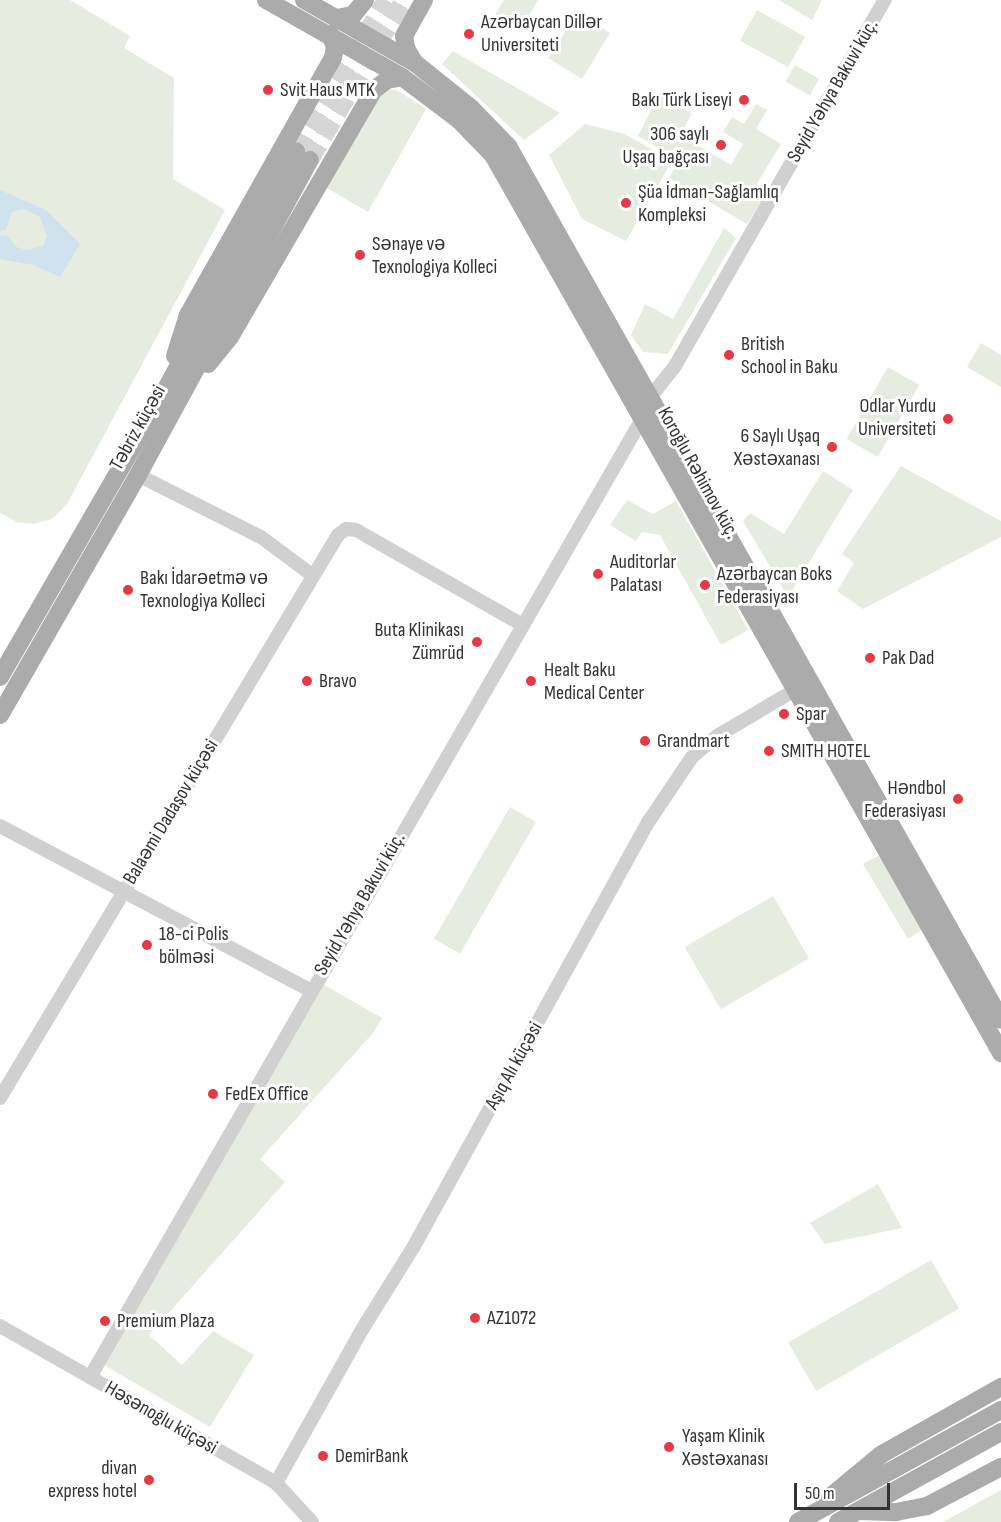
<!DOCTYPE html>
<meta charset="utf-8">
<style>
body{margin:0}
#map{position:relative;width:1001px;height:1522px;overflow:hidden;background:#fff;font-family:"Sofia Sans Condensed",sans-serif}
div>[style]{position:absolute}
.green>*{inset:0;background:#e6ecdf;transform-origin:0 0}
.water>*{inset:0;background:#cfe2ee}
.major-tunnel>*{height:18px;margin-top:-9px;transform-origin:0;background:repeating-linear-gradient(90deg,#d6d6d6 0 18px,transparent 0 27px)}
.minor>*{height:14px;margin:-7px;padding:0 7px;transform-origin:7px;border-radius:7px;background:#d0d0d0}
.major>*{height:18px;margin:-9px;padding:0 9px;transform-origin:9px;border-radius:9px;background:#ababab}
.dots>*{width:16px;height:16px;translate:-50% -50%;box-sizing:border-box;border:3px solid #fff;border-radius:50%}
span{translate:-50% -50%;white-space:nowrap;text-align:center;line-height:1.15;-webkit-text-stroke:6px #fff;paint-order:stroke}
.poi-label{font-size:20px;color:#333}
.left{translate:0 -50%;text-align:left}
.right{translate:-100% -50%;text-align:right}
.street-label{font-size:20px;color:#333}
.scale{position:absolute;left:794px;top:1483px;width:96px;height:27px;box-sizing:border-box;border:3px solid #333;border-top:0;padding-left:8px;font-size:18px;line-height:21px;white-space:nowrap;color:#333;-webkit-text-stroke:4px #fff;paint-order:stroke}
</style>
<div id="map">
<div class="green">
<i style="clip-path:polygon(0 0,70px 0,130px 36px,124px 48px,174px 78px,173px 179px,225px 210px,67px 504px,52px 519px,34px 524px,17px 522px,0 513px)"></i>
<i style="clip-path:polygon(504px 0,538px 0,521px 30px,495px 15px)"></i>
<i style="clip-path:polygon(779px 0,822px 0,812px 20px)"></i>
<i style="left:757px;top:10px;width:55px;height:35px;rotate:29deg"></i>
<i style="clip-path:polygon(573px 20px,587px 29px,592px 22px,610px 33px,582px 79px,548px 58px)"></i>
<i style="clip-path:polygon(453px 51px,560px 113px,524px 140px,442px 64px)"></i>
<i style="left:795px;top:65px;width:28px;height:19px;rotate:30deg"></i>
<i style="clip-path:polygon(385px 89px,397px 90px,426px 109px,368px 212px,325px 187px,376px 95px)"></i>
<i style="clip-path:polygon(661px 91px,692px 114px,680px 135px,731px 165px,743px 144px,723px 132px,732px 117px,744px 124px,756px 104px,767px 110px,756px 129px,781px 144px,753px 190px,763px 199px,747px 224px,669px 178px,679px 160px,638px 136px)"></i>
<i style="clip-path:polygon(585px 124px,625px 134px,672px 161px,626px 241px,582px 219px,549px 155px)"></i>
<i style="clip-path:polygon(724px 228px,736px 238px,668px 354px,643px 352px,631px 335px,645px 304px,673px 319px)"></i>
<i style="clip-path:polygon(981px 343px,1001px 355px,1001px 387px,967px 367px)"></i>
<i style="left:888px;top:367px;width:36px;height:83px;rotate:30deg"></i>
<i style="clip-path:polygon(901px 466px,1001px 521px,1001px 537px,863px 609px,837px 591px,854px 563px,842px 554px)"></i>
<i style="clip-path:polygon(823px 471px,853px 490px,788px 597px,743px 521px,750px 513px,784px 534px)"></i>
<i style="clip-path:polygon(627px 500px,653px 514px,676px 501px,748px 630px,721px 645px,660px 535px,642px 532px,636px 541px,610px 525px)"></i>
<i style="left:510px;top:807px;width:30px;height:152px;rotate:30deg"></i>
<i style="clip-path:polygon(880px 855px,922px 930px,908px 939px,863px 864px)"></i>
<i style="left:773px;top:896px;width:72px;height:102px;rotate:60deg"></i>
<i style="clip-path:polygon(324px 985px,382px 1018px,373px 1033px,260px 1159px,285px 1182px,149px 1335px,182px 1365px,213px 1331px,254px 1355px,210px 1427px,104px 1365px)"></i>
<i style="clip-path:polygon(878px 1184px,902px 1228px,825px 1244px,810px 1223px)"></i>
<i style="left:931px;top:1260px;width:56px;height:165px;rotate:60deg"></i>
<i style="clip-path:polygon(1001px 1490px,1001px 1522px,943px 1522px)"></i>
</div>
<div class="water">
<i style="clip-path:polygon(0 190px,46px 210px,80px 244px,60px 277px,33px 265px,0 259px,0 236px,7px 235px,16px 247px,27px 250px,43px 246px,47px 236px,40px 217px,24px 209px,12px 212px,6px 230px,0 231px)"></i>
</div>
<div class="major-tunnel">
<i style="left:296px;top:151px;width:176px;rotate:-59.2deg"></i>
<i style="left:310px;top:160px;width:186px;rotate:-59.6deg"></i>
</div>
<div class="minor">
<i style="left:651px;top:396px;width:38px;rotate:-51deg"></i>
<i style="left:675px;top:366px;width:422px;rotate:-60.2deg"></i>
<i style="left:138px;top:475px;width:138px;rotate:26.8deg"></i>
<i style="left:261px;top:537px;width:64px;rotate:36.7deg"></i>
<i style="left:0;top:826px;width:352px;rotate:27.9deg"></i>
<i style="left:0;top:1098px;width:657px;rotate:-59.02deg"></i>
<i style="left:338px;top:535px;width:10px;rotate:-37deg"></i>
<i style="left:346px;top:529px;width:10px;rotate:6deg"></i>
<i style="left:356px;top:530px;width:190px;rotate:29.7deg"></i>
<i style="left:0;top:1326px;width:318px;rotate:29.6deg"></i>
<i style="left:276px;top:1483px;width:53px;rotate:47.3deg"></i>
<i style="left:90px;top:1377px;width:1106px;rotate:-60.05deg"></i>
<i style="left:276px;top:1483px;width:178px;rotate:-60.7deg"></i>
<i style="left:363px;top:1328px;width:97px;rotate:-58.1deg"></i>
<i style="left:414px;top:1246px;width:486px;rotate:-61.1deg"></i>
<i style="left:649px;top:821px;width:77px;rotate:-56.1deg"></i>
<i style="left:692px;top:757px;width:33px;rotate:-40deg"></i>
<i style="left:717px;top:736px;width:91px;rotate:-30.5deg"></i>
</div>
<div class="major">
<i style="left:266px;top:0;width:156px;rotate:29.5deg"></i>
<i style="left:402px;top:77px;width:71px;rotate:37deg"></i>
<i style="left:459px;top:120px;width:49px;rotate:45.8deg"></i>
<i style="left:493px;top:155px;width:1032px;rotate:60.5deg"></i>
<i style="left:304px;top:0;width:128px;rotate:29.6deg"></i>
<i style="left:415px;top:63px;width:72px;rotate:38.8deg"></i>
<i style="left:471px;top:108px;width:53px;rotate:45.8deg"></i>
<i style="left:508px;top:146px;width:1003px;rotate:60.57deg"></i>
<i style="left:337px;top:18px;width:16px;rotate:-11deg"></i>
<i style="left:353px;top:15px;width:19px;rotate:-51deg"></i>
<i style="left:414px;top:62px;width:16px;rotate:-120deg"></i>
<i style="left:406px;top:48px;width:12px;rotate:-99deg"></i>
<i style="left:404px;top:36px;width:41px;rotate:-60.9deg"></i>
<i style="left:175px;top:356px;width:43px;rotate:-72.4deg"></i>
<i style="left:188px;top:315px;width:295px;rotate:-60.6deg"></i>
<i style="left:333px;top:58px;width:11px;rotate:-80deg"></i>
<i style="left:335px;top:47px;width:14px;rotate:-111deg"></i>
<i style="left:208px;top:364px;width:35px;rotate:-51deg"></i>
<i style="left:230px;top:337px;width:286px;rotate:-59.8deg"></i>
<i style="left:374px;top:90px;width:16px;rotate:-38deg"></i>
<i style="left:387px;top:80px;width:15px;rotate:-11deg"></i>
<i style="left:0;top:677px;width:324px;rotate:-60deg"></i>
<i style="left:162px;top:396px;width:279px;rotate:-61.3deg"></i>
<i style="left:0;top:715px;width:277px;rotate:-60.1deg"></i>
<i style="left:138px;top:475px;width:359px;rotate:-61.4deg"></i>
<i style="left:830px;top:1497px;width:67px;rotate:-39.6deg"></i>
<i style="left:882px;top:1454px;width:137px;rotate:-29.4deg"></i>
<i style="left:860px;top:1511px;width:36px;rotate:2deg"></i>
<i style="left:896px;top:1512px;width:32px;rotate:-11deg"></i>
<i style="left:927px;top:1506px;width:84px;rotate:-27.8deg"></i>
<i style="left:798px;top:1522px;width:232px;rotate:-28.9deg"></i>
<i style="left:838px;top:1522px;width:186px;rotate:-28.9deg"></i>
</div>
<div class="dots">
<i style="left:469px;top:34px;background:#e63946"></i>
<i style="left:268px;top:90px;background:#e63946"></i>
<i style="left:744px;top:100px;background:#e63946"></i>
<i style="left:721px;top:145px;background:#e63946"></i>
<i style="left:626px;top:203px;background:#e63946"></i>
<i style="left:360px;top:255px;background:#e63946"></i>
<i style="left:729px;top:355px;background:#e63946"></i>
<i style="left:948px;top:419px;background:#e63946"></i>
<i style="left:832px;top:447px;background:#e63946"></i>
<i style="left:598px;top:574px;background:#e63946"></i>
<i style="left:705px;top:585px;background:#e63946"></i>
<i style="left:128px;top:590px;background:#e63946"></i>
<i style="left:477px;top:642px;background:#e63946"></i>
<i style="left:870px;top:658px;background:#e63946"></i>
<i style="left:307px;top:681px;background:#e63946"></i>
<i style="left:531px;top:681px;background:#e63946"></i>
<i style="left:784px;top:714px;background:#e63946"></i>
<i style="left:645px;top:741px;background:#e63946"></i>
<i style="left:769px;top:751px;background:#e63946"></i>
<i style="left:958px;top:799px;background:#e63946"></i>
<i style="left:147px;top:945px;background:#e63946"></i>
<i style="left:213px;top:1094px;background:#e63946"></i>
<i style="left:475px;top:1318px;background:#e63946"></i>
<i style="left:105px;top:1321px;background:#e63946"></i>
<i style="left:669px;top:1447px;background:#e63946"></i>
<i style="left:323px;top:1456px;background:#e63946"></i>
<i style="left:149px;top:1480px;background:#e63946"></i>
</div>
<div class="poi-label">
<span class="left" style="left:481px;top:34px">Azərbaycan Dillər<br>Universiteti</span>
<span class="left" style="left:280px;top:90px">Svit Haus MTK</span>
<span class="right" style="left:732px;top:100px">Bakı Türk Liseyi</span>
<span class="right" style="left:709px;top:146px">306 saylı<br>Uşaq bağçası</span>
<span class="left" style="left:638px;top:204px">Şüa İdman-Sağlamlıq<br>Kompleksi</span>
<span class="left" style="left:372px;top:256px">Sənaye və<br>Texnologiya Kolleci</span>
<span class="left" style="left:741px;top:356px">British<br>School in Baku</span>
<span class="right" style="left:936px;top:418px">Odlar Yurdu<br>Universiteti</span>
<span class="right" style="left:820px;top:448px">6 Saylı Uşaq<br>Xəstəxanası</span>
<span class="left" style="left:610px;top:574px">Auditorlar<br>Palatası</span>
<span class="left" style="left:717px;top:586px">Azərbaycan Boks<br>Federasiyası</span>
<span class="left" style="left:140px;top:590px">Bakı İdarəetmə və<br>Texnologiya Kolleci</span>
<span class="right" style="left:464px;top:642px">Buta Klinikası<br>Zümrüd</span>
<span class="left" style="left:882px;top:658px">Pak Dad</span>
<span class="left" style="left:544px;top:682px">Healt Baku<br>Medical Center</span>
<span class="left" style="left:319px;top:681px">Bravo</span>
<span class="left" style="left:796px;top:714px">Spar</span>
<span class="left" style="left:657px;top:741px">Grandmart</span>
<span class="left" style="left:781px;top:751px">SMITH HOTEL</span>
<span class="right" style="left:946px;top:800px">Həndbol<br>Federasiyası</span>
<span class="left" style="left:159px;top:946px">18-ci Polis<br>bölməsi</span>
<span class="left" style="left:225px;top:1094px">FedEx Office</span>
<span class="left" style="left:487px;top:1318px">AZ1072</span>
<span class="left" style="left:117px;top:1321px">Premium Plaza</span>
<span class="left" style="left:682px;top:1448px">Yaşam Klinik<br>Xəstəxanası</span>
<span class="left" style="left:335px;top:1456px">DemirBank</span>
<span class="right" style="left:137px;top:1480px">divan<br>express hotel</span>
</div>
<div class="street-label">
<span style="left:833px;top:91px;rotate:-60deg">Seyid Yəhya Bakuvi küç.</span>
<span style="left:138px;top:428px;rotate:-61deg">Təbriz küçəsi</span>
<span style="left:698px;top:473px;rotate:61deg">Koroğlu Rəhimov küç.</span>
<span style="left:171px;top:812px;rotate:-59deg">Balaəmi Dadaşov küçəsi</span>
<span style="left:360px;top:904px;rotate:-60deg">Seyid Yəhya Bakuvi küç.</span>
<span style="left:514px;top:1066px;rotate:-61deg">Aşıq Alı küçəsi</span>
<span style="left:161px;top:1418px;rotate:30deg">Həsənoğlu küçəsi</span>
</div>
<div class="scale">50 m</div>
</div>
